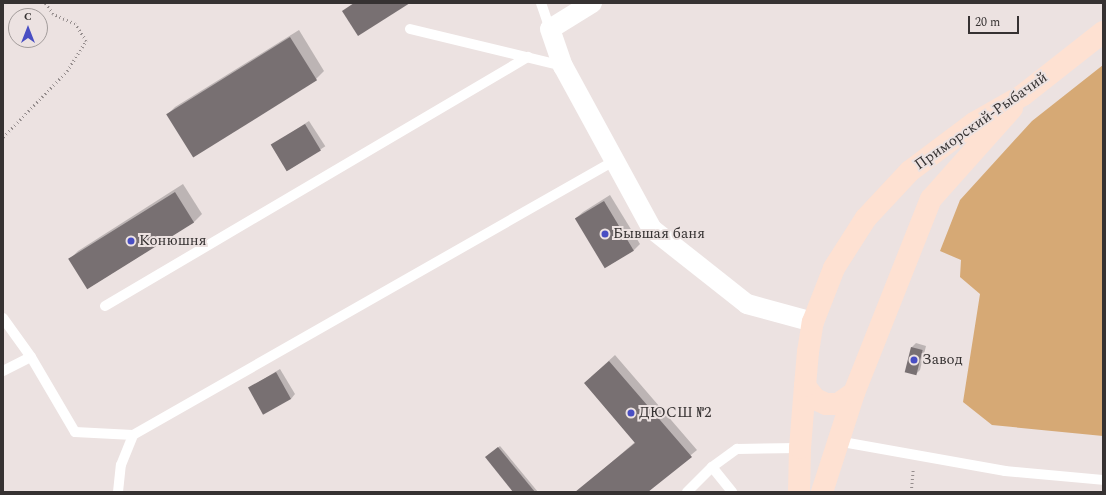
<!DOCTYPE html>
<meta charset="utf-8">
<style>
body{margin:0}
#map{position:relative;width:1106px;height:495px;overflow:hidden;background:#ece2e1;font-family:Spectral,serif}
div>[style]{position:absolute}
.green>*{inset:0;background:#d6a975}
.shadow>*{inset:0;background:#0003;transform-origin:0 0}
.building>*{inset:0;background:#787072;transform-origin:0 0}
.path>*{height:2.5px;margin-top:-1.25px;transform-origin:0;background:repeating-linear-gradient(90deg,#958d8d 0 1px,transparent 0 4px)}
.lane>*{height:10px;margin:-5px;padding:0 5px;transform-origin:5px;border-radius:5px;background:#fff}
.street>*{height:20px;margin:-10px;padding:0 10px;transform-origin:10px;border-radius:10px;background:#fff}
.secondary>*{height:22px;margin:-11px;padding:0 11px;transform-origin:11px;border-radius:11px;background:#fee1d2}
.dots>*{width:11px;height:11px;translate:-50% -50%;box-sizing:border-box;border:2px solid #ece2e1;border-radius:50%}
span{translate:-50% -50%;white-space:nowrap;text-align:center;line-height:1.15;-webkit-text-stroke:4px #ece2e1;paint-order:stroke}
.street-label{font-size:15px;color:#363232}
.poi-label{font-size:15px;color:#363232}
.left{translate:0 -50%;text-align:left}
.frame{position:absolute;inset:0;border:4px solid #363232;pointer-events:none}
.north{position:absolute;left:8px;top:8px;width:40px;height:40px;box-sizing:border-box;background:#ece2e1;border:1px solid #a39c9b;border-radius:50%;rotate:0deg;font-size:11px;font-weight:700;line-height:16px;text-align:center;color:#363232}
.north::after{content:'';display:block;margin:auto;width:14px;height:18px;background:#494ec3;clip-path:polygon(50% 0,100% 100%,50% 72%,0 100%)}
.scale{position:absolute;left:968px;top:16px;width:51px;height:18px;box-sizing:border-box;border:2px solid #363232;border-top:0;padding-left:5px;font-size:12px;line-height:14px;white-space:nowrap;color:#363232;-webkit-text-stroke:3px #ece2e1;paint-order:stroke}
</style>
<div id="map">
<div class="green">
<i style="clip-path:polygon(1103px 65px,1103px 436px,992px 425px,963px 402px,980px 294px,960px 277px,961px 260px,940px 251px,960px 200px,1032px 121px)"></i>
</div>
<div class="shadow">
<i style="clip-path:polygon(299px 30px,324px 71px,316px 79px,167px 115px,175px 107px)"></i>
<i style="left:309px;top:121px;width:30px;height:45px;rotate:57deg"></i>
<i style="clip-path:polygon(183px 184px,202px 214px,194px 222px,88px 288px,70px 259px,78px 251px)"></i>
<i style="clip-path:polygon(610px 195px,640px 244px,634px 250px,606px 267px,576px 218px,583px 212px)"></i>
<i style="clip-path:polygon(916px 343px,926px 346px,920px 370px,916px 374px,912px 347px)"></i>
<i style="clip-path:polygon(615px 355px,697px 450px,646px 492px,577px 492px,635px 442px,591px 377px)"></i>
<i style="clip-path:polygon(280px 369px,295px 394px,291px 399px,249px 388px)"></i>
<i style="clip-path:polygon(500px 446px,538px 492px,514px 492px,488px 456px)"></i>
</div>
<div class="building">
<i style="clip-path:polygon(354px 3px,410px 3px,358px 36px,342px 11px)"></i>
<i style="left:290px;top:37px;width:51px;height:146px;rotate:58deg"></i>
<i style="left:305px;top:124px;width:31px;height:40px;rotate:59deg"></i>
<i style="left:175px;top:192px;width:36px;height:126px;rotate:58deg"></i>
<i style="left:604px;top:201px;width:58px;height:34px;rotate:59deg"></i>
<i style="left:911px;top:347px;width:12px;height:26px;rotate:14deg"></i>
<i style="clip-path:polygon(609px 361px,692px 457px,648px 492px,575px 492px,635px 443px,584px 383px)"></i>
<i style="left:276px;top:372px;width:31px;height:32px;rotate:61deg"></i>
<i style="clip-path:polygon(498px 447px,535px 492px,513px 492px,485px 457px)"></i>
</div>
<div class="path">
<i style="left:3px;top:137px;width:92px;rotate:-45.9deg"></i>
<i style="left:67px;top:71px;width:36px;rotate:-58deg"></i>
<i style="left:86px;top:41px;width:20px;rotate:-123deg"></i>
<i style="left:75px;top:24px;width:24px;rotate:-156deg"></i>
<i style="left:53px;top:14px;width:14px;rotate:-126deg"></i>
<i style="left:911px;top:492px;width:24px;rotate:-85deg"></i>
</div>
<div class="lane">
<i style="left:541px;top:3px;width:28px;rotate:71deg"></i>
<i style="left:410px;top:29px;width:157px;rotate:13.6deg"></i>
<i style="left:105px;top:306px;width:491px;rotate:-30.5deg"></i>
<i style="left:3px;top:318px;width:48px;rotate:54.3deg"></i>
<i style="left:31px;top:357px;width:87px;rotate:59.6deg"></i>
<i style="left:75px;top:432px;width:58px;rotate:3deg"></i>
<i style="left:133px;top:435px;width:554px;rotate:-29.67deg"></i>
<i style="left:3px;top:371px;width:31px;rotate:-27deg"></i>
<i style="left:837px;top:441px;width:171px;rotate:10.1deg"></i>
<i style="left:1005px;top:471px;width:98px;rotate:5.2deg"></i>
<i style="left:712px;top:467px;width:32px;rotate:51deg"></i>
<i style="left:118px;top:492px;width:27px;rotate:-84deg"></i>
<i style="left:121px;top:465px;width:32px;rotate:-68deg"></i>
<i style="left:687px;top:492px;width:35px;rotate:-45deg"></i>
<i style="left:712px;top:467px;width:31px;rotate:-36deg"></i>
<i style="left:737px;top:449px;width:63px;rotate:-0.9deg"></i>
</div>
<div class="street">
<i style="left:592px;top:3px;width:49px;rotate:148.2deg"></i>
<i style="left:550px;top:29px;width:39px;rotate:71deg"></i>
<i style="left:563px;top:66px;width:186px;rotate:61.4deg"></i>
<i style="left:652px;top:229px;width:121px;rotate:38.3deg"></i>
<i style="left:747px;top:304px;width:68px;rotate:15.3deg"></i>
</div>
<div class="secondary">
<i style="left:805px;top:386px;width:16px;rotate:52deg"></i>
<i style="left:815px;top:399px;width:12px;rotate:24deg"></i>
<i style="left:826px;top:404px;width:12px"></i>
<i style="left:838px;top:404px;width:19px;rotate:-35deg"></i>
<i style="left:799px;top:492px;width:44px;rotate:-88.7deg"></i>
<i style="left:800px;top:448px;width:62px;rotate:-85.4deg"></i>
<i style="left:805px;top:386px;width:34px;rotate:-85deg"></i>
<i style="left:808px;top:352px;width:30px;rotate:-81deg"></i>
<i style="left:813px;top:322px;width:58px;rotate:-68.7deg"></i>
<i style="left:834px;top:268px;width:59px;rotate:-57.4deg"></i>
<i style="left:866px;top:218px;width:64px;rotate:-46.9deg"></i>
<i style="left:910px;top:171px;width:80px;rotate:-36.9deg"></i>
<i style="left:974px;top:123px;width:56px;rotate:-29.7deg"></i>
<i style="left:1023px;top:95px;width:102px;rotate:-38.2deg"></i>
<i style="left:822px;top:492px;width:104px;rotate:-72.1deg"></i>
<i style="left:854px;top:393px;width:209px;rotate:-68.4deg"></i>
<i style="left:931px;top:199px;width:122px;rotate:-48.3deg"></i>
</div>
<div class="dots">
<i style="left:605px;top:234px;background:#494ec3"></i>
<i style="left:131px;top:241px;background:#494ec3"></i>
<i style="left:914px;top:360px;background:#494ec3"></i>
<i style="left:631px;top:413px;background:#494ec3"></i>
</div>
<div class="street-label">
<span style="left:981px;top:121px;rotate:-35deg">Приморский-Рыбачий</span>
</div>
<div class="poi-label">
<span class="left" style="left:613px;top:234px">Бывшая баня</span>
<span class="left" style="left:139px;top:241px">Конюшня</span>
<span class="left" style="left:922px;top:360px">Завод</span>
<span class="left" style="left:639px;top:413px">ДЮСШ №2</span>
</div>
<div class="frame"></div>
<div class="north">С</div>
<div class="scale">20 m</div>
</div>
